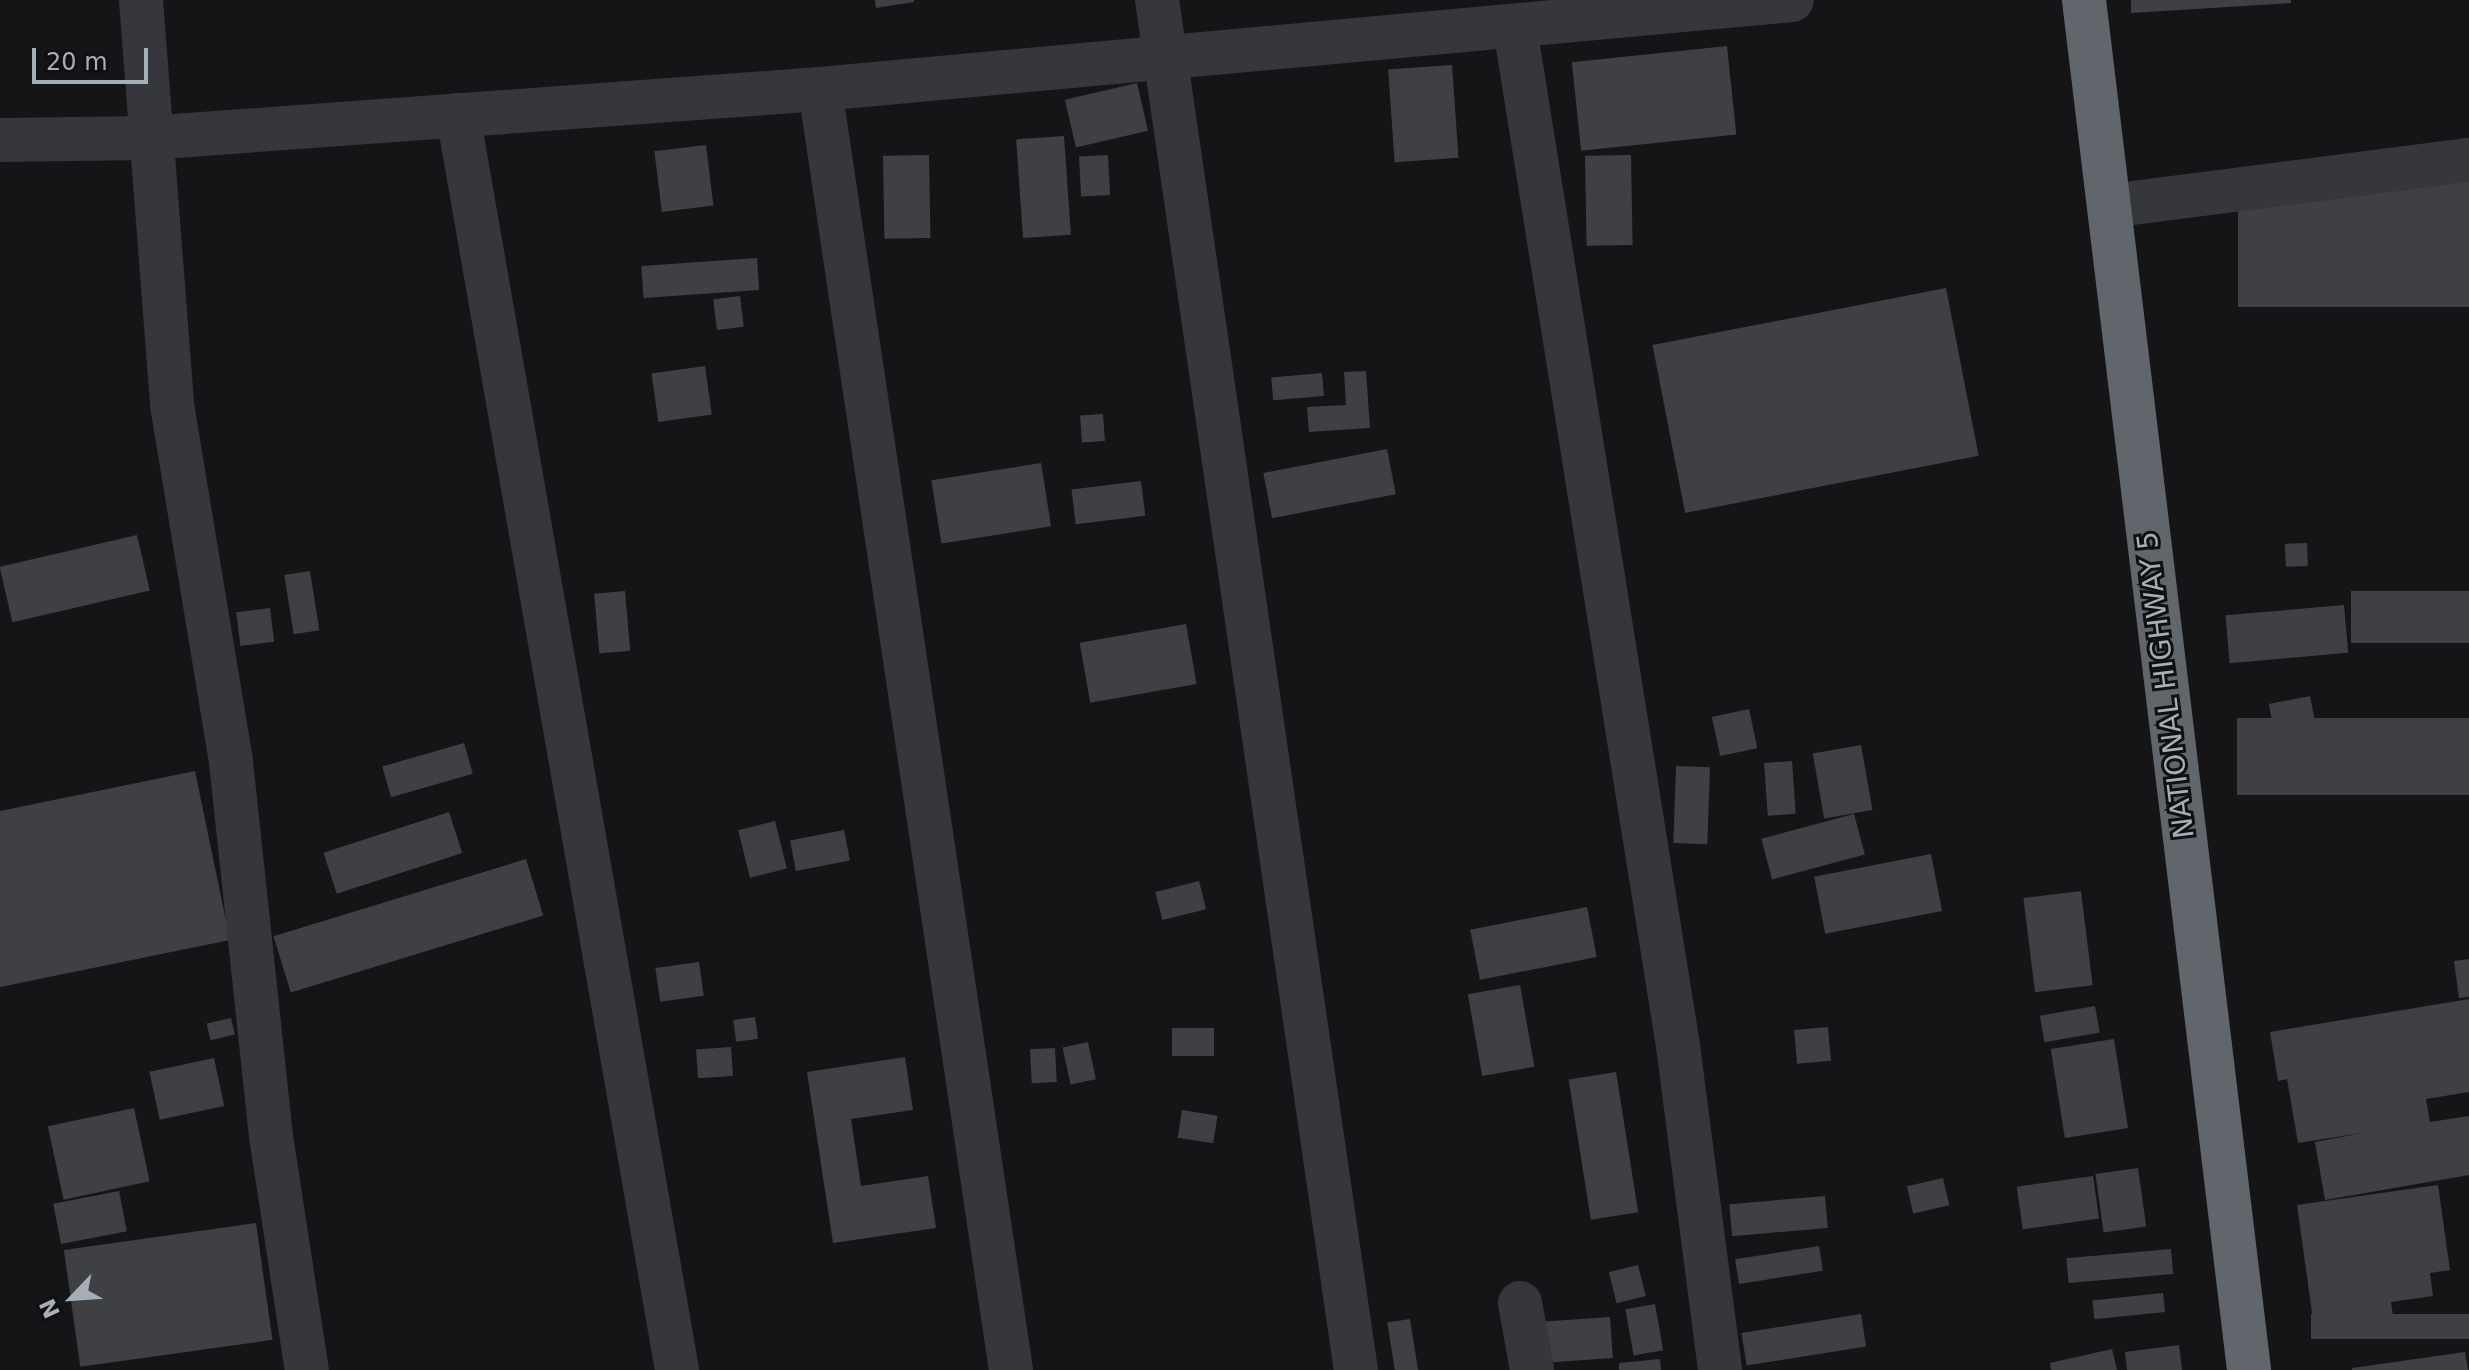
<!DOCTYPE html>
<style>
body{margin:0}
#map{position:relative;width:2469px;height:1370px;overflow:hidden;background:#151517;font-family:"DejaVu Sans",sans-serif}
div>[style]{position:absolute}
.building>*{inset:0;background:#3f4044;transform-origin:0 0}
.minor>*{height:44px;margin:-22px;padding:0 22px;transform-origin:22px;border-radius:22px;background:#35373c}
.highway>*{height:44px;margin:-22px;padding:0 22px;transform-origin:22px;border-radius:22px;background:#61666d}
span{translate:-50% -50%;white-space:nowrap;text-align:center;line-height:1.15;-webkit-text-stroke:6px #101012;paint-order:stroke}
.street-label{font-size:28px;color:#a6aeb8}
.north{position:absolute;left:32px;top:1258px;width:80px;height:80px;-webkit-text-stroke:6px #101012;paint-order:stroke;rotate:245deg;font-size:22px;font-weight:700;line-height:32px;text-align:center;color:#a6aeb8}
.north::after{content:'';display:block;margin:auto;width:28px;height:36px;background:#a6aeb8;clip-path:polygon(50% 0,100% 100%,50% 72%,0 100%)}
.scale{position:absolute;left:32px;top:48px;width:116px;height:36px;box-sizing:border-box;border:4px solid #a6aeb8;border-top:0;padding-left:10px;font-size:24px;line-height:28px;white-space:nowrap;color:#a6aeb8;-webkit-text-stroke:6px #101012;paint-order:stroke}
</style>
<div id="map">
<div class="building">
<i style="clip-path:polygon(875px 0,914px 0,914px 2px,876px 8px)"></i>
<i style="clip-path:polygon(2131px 0,2291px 0,2291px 3px,2131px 13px)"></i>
<i style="left:1727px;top:46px;width:89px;height:156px;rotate:84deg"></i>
<i style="left:1452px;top:65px;width:93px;height:64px;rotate:86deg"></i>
<i style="left:1137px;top:83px;width:49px;height:74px;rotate:77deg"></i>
<i style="left:1064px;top:136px;width:99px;height:48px;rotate:86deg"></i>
<i style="left:706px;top:145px;width:61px;height:52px;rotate:83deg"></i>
<i style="left:929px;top:155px;width:83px;height:46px;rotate:89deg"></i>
<i style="left:1108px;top:155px;width:40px;height:29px;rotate:87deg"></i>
<i style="left:1631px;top:155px;width:90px;height:46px;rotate:89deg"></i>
<i style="left:2469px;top:178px;width:129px;height:231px;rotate:90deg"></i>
<i style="left:757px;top:258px;width:32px;height:116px;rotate:86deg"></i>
<i style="left:1946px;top:288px;width:171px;height:299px;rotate:79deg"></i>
<i style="left:740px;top:296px;width:31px;height:27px;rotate:83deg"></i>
<i style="left:705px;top:366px;width:49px;height:54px;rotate:82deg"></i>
<i style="clip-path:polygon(1366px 371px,1370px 428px,1309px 432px,1307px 407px,1346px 405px,1344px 372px)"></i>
<i style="left:1322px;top:373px;width:23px;height:51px;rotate:85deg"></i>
<i style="left:1103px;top:414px;width:27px;height:23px;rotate:86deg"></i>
<i style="left:1387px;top:449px;width:46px;height:126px;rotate:79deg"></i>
<i style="left:1041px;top:463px;width:64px;height:111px;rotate:81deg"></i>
<i style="left:1141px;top:481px;width:35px;height:70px;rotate:83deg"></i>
<i style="left:137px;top:535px;width:57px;height:141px;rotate:77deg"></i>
<i style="left:2307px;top:543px;width:23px;height:22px;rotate:88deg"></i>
<i style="left:310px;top:571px;width:60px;height:26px;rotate:81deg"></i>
<i style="left:625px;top:591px;width:60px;height:31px;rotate:85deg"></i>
<i style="left:2469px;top:591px;width:52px;height:118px;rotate:90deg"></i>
<i style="left:2344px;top:605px;width:48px;height:119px;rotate:85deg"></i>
<i style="left:270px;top:608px;width:34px;height:34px;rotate:83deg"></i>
<i style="left:1186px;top:624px;width:61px;height:108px;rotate:80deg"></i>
<i style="left:2310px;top:696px;width:46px;height:42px;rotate:79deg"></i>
<i style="left:1749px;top:709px;width:40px;height:38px;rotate:78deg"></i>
<i style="left:2469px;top:718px;width:77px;height:232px;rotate:90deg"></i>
<i style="left:464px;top:743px;width:32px;height:85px;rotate:74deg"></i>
<i style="left:1861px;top:745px;width:66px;height:49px;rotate:80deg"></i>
<i style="left:1792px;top:761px;width:53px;height:28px;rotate:86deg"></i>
<i style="left:1676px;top:766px;width:34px;height:77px;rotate:2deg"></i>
<i style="clip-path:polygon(195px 771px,230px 940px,0 987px,0 811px)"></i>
<i style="left:449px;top:812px;width:43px;height:132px;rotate:72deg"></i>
<i style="left:1854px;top:814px;width:42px;height:96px;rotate:75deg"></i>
<i style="left:775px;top:821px;width:49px;height:38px;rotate:76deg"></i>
<i style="left:844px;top:830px;width:31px;height:55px;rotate:79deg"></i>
<i style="left:1931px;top:854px;width:58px;height:119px;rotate:79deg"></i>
<i style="left:526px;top:859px;width:59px;height:264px;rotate:73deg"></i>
<i style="left:1199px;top:881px;width:29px;height:45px;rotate:76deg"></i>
<i style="left:2081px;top:891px;width:95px;height:58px;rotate:83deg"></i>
<i style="left:1587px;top:907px;width:51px;height:119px;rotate:79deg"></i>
<i style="clip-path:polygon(2469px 959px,2469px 997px,2459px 998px,2454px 961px)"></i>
<i style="left:699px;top:962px;width:34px;height:44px;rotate:82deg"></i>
<i style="left:1520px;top:985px;width:83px;height:53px;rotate:80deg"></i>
<i style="clip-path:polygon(2469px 999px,2469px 1092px,2426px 1099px,2430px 1122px,2469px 1116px,2469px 1175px,2325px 1200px,2315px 1142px,2368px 1132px,2298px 1143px,2287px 1079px,2278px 1081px,2270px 1032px)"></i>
<i style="left:2095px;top:1006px;width:27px;height:56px;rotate:80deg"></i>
<i style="left:755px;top:1017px;width:22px;height:22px;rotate:82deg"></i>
<i style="left:231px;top:1018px;width:17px;height:25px;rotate:77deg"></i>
<i style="left:1828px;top:1027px;width:34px;height:34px;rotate:85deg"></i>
<i style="left:1172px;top:1028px;width:42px;height:28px"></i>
<i style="left:2114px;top:1039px;width:90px;height:64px;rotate:81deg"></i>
<i style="left:1088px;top:1042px;width:38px;height:26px;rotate:78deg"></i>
<i style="left:731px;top:1047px;width:29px;height:35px;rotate:86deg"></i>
<i style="left:1055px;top:1048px;width:34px;height:25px;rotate:87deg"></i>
<i style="clip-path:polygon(905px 1057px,913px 1110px,851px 1119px,861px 1186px,928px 1176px,936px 1228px,833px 1243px,807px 1072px)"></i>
<i style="left:214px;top:1058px;width:49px;height:66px;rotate:78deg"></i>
<i style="left:1616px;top:1072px;width:142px;height:48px;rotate:81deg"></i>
<i style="left:134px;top:1108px;width:75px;height:88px;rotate:78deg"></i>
<i style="left:1182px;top:1110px;width:36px;height:28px;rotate:9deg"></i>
<i style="left:2138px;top:1168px;width:59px;height:43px;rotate:82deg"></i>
<i style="left:2093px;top:1176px;width:43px;height:77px;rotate:82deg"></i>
<i style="left:1943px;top:1178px;width:28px;height:37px;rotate:77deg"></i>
<i style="clip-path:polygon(2438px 1185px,2450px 1270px,2430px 1273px,2433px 1296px,2391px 1302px,2394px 1322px,2315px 1334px,2297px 1205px)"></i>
<i style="left:119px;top:1191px;width:41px;height:67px;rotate:79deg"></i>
<i style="left:1825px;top:1196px;width:32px;height:96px;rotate:85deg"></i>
<i style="left:256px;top:1223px;width:118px;height:194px;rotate:82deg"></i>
<i style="left:1819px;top:1246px;width:25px;height:85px;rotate:81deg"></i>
<i style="left:2171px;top:1249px;width:25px;height:105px;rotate:85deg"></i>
<i style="left:1638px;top:1265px;width:32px;height:30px;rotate:76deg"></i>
<i style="left:2163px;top:1293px;width:19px;height:71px;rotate:84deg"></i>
<i style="left:1655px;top:1304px;width:47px;height:30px;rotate:80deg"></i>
<i style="left:1861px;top:1314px;width:33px;height:121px;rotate:81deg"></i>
<i style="left:2469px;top:1314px;width:25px;height:158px;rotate:90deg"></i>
<i style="left:1610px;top:1317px;width:41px;height:73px;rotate:86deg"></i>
<i style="left:1410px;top:1319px;width:52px;height:23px;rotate:81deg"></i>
<i style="clip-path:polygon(2179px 1345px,2182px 1370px,2127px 1370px,2125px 1352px)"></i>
<i style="clip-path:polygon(2112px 1349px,2117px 1370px,2051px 1370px,2050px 1363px)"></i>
<i style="clip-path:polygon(2465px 1352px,2468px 1370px,2352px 1370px,2352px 1368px)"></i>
<i style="clip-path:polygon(1660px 1359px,1661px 1370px,1619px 1370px,1619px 1363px)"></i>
</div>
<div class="minor">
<i style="left:141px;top:0;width:406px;rotate:85.6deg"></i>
<i style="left:172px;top:405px;width:362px;rotate:80.6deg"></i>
<i style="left:231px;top:762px;width:376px;rotate:83.9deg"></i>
<i style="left:271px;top:1136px;width:237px;rotate:81.3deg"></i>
<i style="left:1157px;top:0;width:1384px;rotate:81.74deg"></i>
<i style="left:1515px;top:28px;width:1031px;rotate:80.9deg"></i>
<i style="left:1678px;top:1046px;width:327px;rotate:82.6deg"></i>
<i style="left:820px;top:89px;width:1295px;rotate:81.52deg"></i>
<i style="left:458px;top:115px;width:1274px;rotate:80.1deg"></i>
<i style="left:0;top:140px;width:148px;rotate:-0.8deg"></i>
<i style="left:148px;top:138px;width:674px;rotate:-4.17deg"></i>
<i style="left:820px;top:89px;width:976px;rotate:-5.23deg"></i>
<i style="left:2109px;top:206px;width:363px;rotate:-7.3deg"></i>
<i style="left:1520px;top:1303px;width:68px;rotate:79.8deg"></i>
</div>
<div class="highway">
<i style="left:2084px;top:0;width:1380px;rotate:83.13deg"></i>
</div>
<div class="street-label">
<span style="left:2166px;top:685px;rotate:-97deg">NATIONAL HIGHWAY 5</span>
</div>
<div class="north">N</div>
<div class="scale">20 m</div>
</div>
